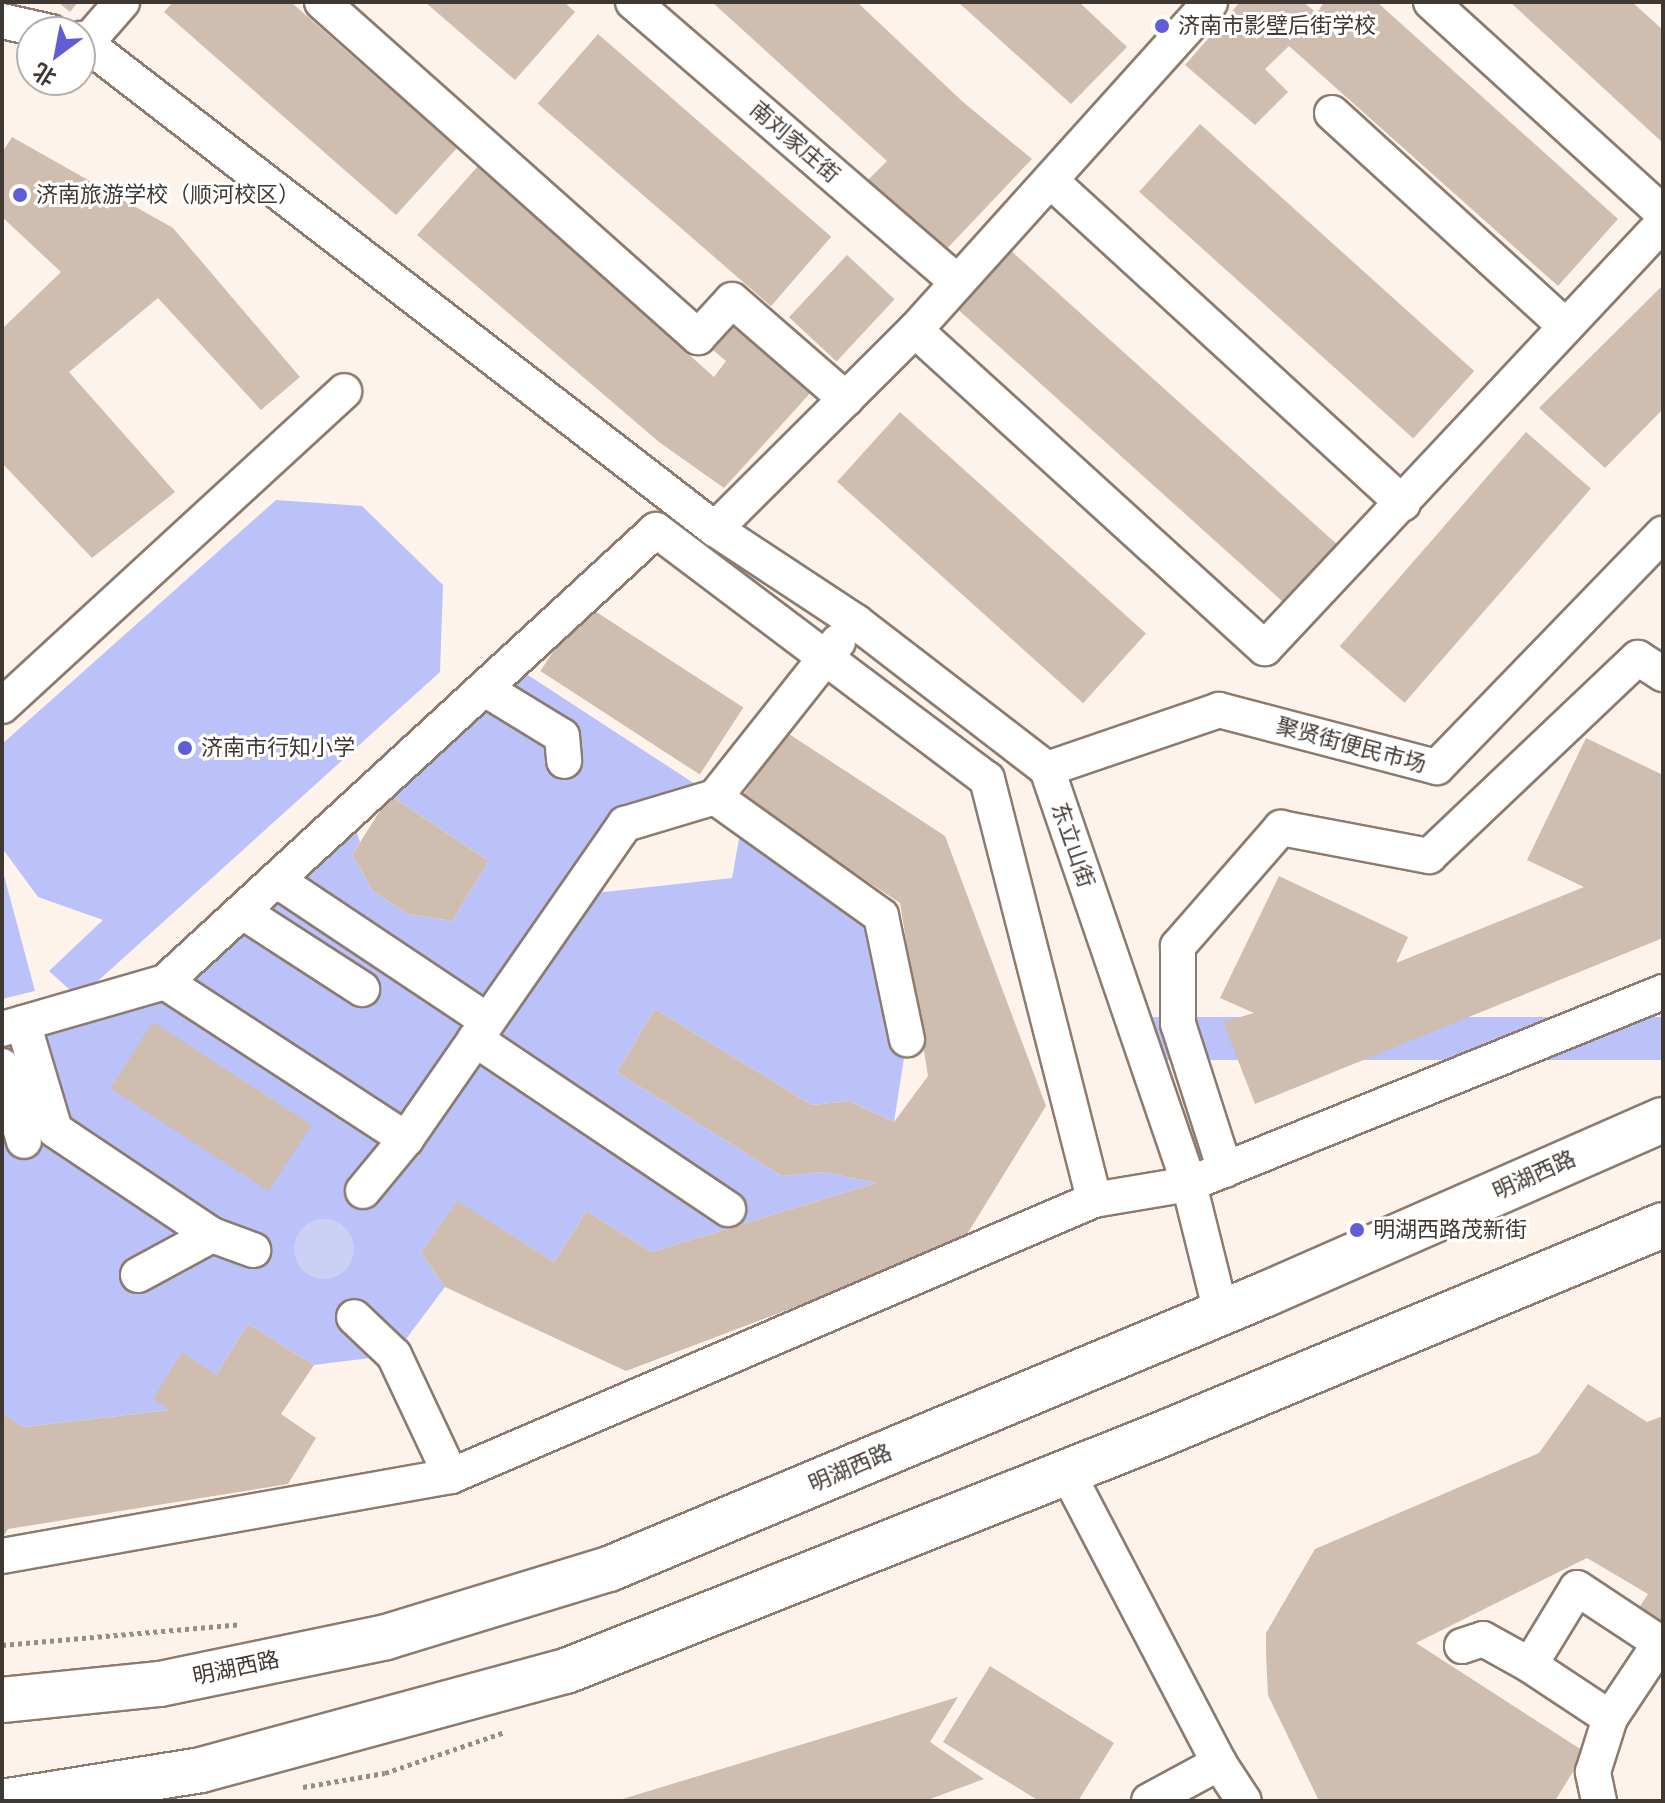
<!DOCTYPE html>
<meta charset="utf-8">
<style>
body{margin:0}
#map{position:relative;width:1665px;height:1803px;overflow:hidden;background:#fef3ea;font-family:Quicksand,"Noto Sans SC",sans-serif}
div>[style]{position:absolute}
.green>*{inset:0;background:#bbc1f9;transform-origin:0 0}
.water>*{inset:0;background:#ccd0f4}
.round{border-radius:50%}
.building>*{inset:0;background:#cfbeaf;transform-origin:0 0}
.path>*{height:5px;margin-top:-2.5px;transform-origin:0;background:repeating-linear-gradient(90deg,#968d86 0 4px,transparent 0 8px)}
.roads{filter:drop-shadow(2px 0 #8c7b6e) drop-shadow(-2px 0 #8c7b6e) drop-shadow(0 2px #8c7b6e) drop-shadow(0 -2px #8c7b6e)}
.minor>*{height:34px;margin:-17px;padding:0 17px;transform-origin:17px;border-radius:17px;background:#fff}
.major>*{height:44px;margin:-22px;padding:0 22px;transform-origin:22px;border-radius:22px;background:#fff}
.dots>*{width:22px;height:22px;translate:-50% -50%;box-sizing:border-box;border:4px solid #fff;border-radius:50%}
span{translate:-50% -50%;white-space:nowrap;text-align:center;line-height:1.15;-webkit-text-stroke:6px #fff;paint-order:stroke}
.poi-label{font-size:22px;color:#403933}
.left{translate:0 -50%;text-align:left}
.street-label{font-size:22px;color:#403933}
.frame{position:absolute;inset:0;border:4px solid #403933;pointer-events:none}
.north{position:absolute;left:16px;top:16px;width:80px;height:80px;box-sizing:border-box;background:#fff;border:2px solid #b3b0ad;border-radius:50%;rotate:212deg;font-size:22px;font-weight:700;line-height:32px;text-align:center;color:#403933}
.north::after{content:'';display:block;margin:auto;width:28px;height:36px;background:#605dd6;clip-path:polygon(50% 0,100% 100%,50% 72%,0 100%)}
</style>
<div id="map">
<div class="green">
<i style="clip-path:polygon(276px 500px,362px 506px,443px 585px,440px 672px,79px 998px,49px 971px,103px 920px,38px 897px,2px 848px,2px 744px)"></i>
<i style="clip-path:polygon(511px 664px,715px 797px,625px 824px,577px 895px,732px 878px,743px 817px,881px 916px,907px 1039px,894px 1122px,849px 1101px,812px 1105px,655px 1009px,617px 1072px,782px 1176px,824px 1172px,876px 1183px,652px 1252px,586px 1211px,554px 1262px,457px 1202px,421px 1253px,445px 1287px,394px 1355px,314px 1365px,248px 1324px,216px 1375px,170px 1410px,24px 1427px,2px 1413px,2px 1029px,165px 982px,350px 814px,360px 842px,352px 855px,373px 891px,408px 914px,452px 921px,489px 861px,390px 795px)"></i>
<i style="clip-path:polygon(2px 868px,35px 991px,2px 999px)"></i>
<i style="left:1663px;top:1017px;width:43px;height:510px;rotate:90deg"></i>
</div>
<div class="water">
<i class="round" style="left:294px;top:1219px;width:60px;height:60px"></i>
</div>
<div class="building">
<i style="clip-path:polygon(58px 2px,78px 2px,70px 12px)"></i>
<i style="clip-path:polygon(173px 2px,291px 2px,457px 148px,396px 215px,164px 12px)"></i>
<i style="clip-path:polygon(425px 2px,564px 2px,575px 12px,515px 80px)"></i>
<i style="clip-path:polygon(712px 2px,857px 2px,963px 102px,1032px 159px,939px 257px,862px 186px,887px 161px)"></i>
<i style="clip-path:polygon(958px 2px,1079px 2px,1127px 47px,1071px 104px)"></i>
<i style="clip-path:polygon(1240px 2px,1303px 2px,1317px 13px,1324px 2px,1377px 2px,1618px 219px,1558px 286px,1289px 46px,1265px 69px,1288px 92px,1255px 125px,1185px 65px)"></i>
<i style="clip-path:polygon(1510px 2px,1632px 2px,1663px 30px,1663px 143px)"></i>
<i style="left:598px;top:34px;width:309px;height:92px;rotate:41deg"></i>
<i style="left:1200px;top:124px;width:369px;height:91px;rotate:42deg"></i>
<i style="clip-path:polygon(12px 137px,173px 228px,300px 377px,261px 410px,158px 298px,69px 372px,175px 492px,92px 558px,2px 463px,2px 329px,61px 272px,2px 217px,2px 153px)"></i>
<i style="clip-path:polygon(478px 166px,714px 377px,726px 361px,707px 345px,732px 314px,813px 390px,724px 488px,659px 442px,417px 235px)"></i>
<i style="left:1009px;top:249px;width:444px;height:79px;rotate:42deg"></i>
<i style="left:847px;top:255px;width:65px;height:85px;rotate:43deg"></i>
<i style="clip-path:polygon(1663px 285px,1663px 409px,1605px 468px,1539px 408px)"></i>
<i style="left:900px;top:412px;width:331px;height:94px;rotate:42deg"></i>
<i style="left:1526px;top:432px;width:86px;height:284px;rotate:41deg"></i>
<i style="left:584px;top:604px;width:190px;height:80px;rotate:33deg"></i>
<i style="clip-path:polygon(786px 732px,945px 836px,1046px 1106px,961px 1244px,626px 1371px,445px 1287px,421px 1253px,457px 1201px,554px 1262px,586px 1211px,652px 1252px,876px 1183px,824px 1172px,782px 1176px,617px 1072px,655px 1009px,812px 1105px,849px 1101px,894px 1122px,928px 1076px,900px 903px,741px 798px)"></i>
<i style="clip-path:polygon(1586px 738px,1663px 775px,1663px 938px,1255px 1104px,1223px 1022px,1254px 1013px,1220px 998px,1279px 876px,1408px 937px,1396px 963px,1584px 887px,1527px 860px)"></i>
<i style="clip-path:polygon(390px 795px,489px 861px,452px 921px,408px 914px,373px 891px,352px 855px)"></i>
<i style="left:153px;top:1022px;width:189px;height:79px;rotate:33deg"></i>
<i style="clip-path:polygon(248px 1324px,314px 1365px,281px 1414px,316px 1438px,288px 1484px,8px 1529px,2px 1539px,2px 1413px,24px 1427px,170px 1410px,153px 1399px,182px 1352px,216px 1375px)"></i>
<i style="clip-path:polygon(1588px 1384px,1647px 1422px,1663px 1416px,1663px 1636px,1633px 1617px,1648px 1594px,1587px 1558px,1416px 1643px,1585px 1752px,1555px 1801px,1319px 1801px,1268px 1695px,1266px 1653px,1266px 1633px,1315px 1549px,1539px 1453px)"></i>
<i style="clip-path:polygon(990px 1666px,1114px 1743px,1078px 1801px,1039px 1801px,943px 1742px)"></i>
<i style="clip-path:polygon(958px 1697px,930px 1742px,984px 1779px,925px 1801px,616px 1801px)"></i>
</div>
<div class="path">
<i style="left:2px;top:1645px;width:239px;rotate:-5deg"></i>
<i style="left:303px;top:1787px;width:83px;rotate:-9.7deg"></i>
<i style="left:385px;top:1773px;width:127px;rotate:-18.9deg"></i>
</div>
<div class="roads">
<div class="minor">
<i style="left:322px;top:2px;width:504px;rotate:41.7deg"></i>
<i style="left:698px;top:337px;width:50px;rotate:-47.4deg"></i>
<i style="left:732px;top:300px;width:151px;rotate:41deg"></i>
<i style="left:633px;top:2px;width:428px;rotate:40.8deg"></i>
<i style="left:1431px;top:2px;width:314px;rotate:42.3deg"></i>
<i style="left:2px;top:21px;width:50px;rotate:12.7deg"></i>
<i style="left:80px;top:39px;width:802px;rotate:37.66deg"></i>
<i style="left:715px;top:529px;width:169px;rotate:33.4deg"></i>
<i style="left:856px;top:622px;width:241px;rotate:37.6deg"></i>
<i style="left:1047px;top:769px;width:439px;rotate:71.1deg"></i>
<i style="left:1189px;top:1184px;width:132px;rotate:76deg"></i>
<i style="left:88px;top:41px;width:52px;rotate:-48.9deg"></i>
<i style="left:1332px;top:113px;width:316px;rotate:42.4deg"></i>
<i style="left:1052px;top:182px;width:476px;rotate:42.5deg"></i>
<i style="left:915px;top:330px;width:473px;rotate:42.3deg"></i>
<i style="left:1265px;top:648px;width:582px;rotate:-46.88deg"></i>
<i style="left:715px;top:529px;width:282px;rotate:-44.9deg"></i>
<i style="left:915px;top:330px;width:441px;rotate:-48deg"></i>
<i style="left:485px;top:689px;width:90px;rotate:31.4deg"></i>
<i style="left:562px;top:736px;width:25px;rotate:85deg"></i>
<i style="left:2px;top:706px;width:465px;rotate:-42.6deg"></i>
<i style="left:1047px;top:769px;width:182px;rotate:-18.9deg"></i>
<i style="left:1219px;top:710px;width:225px;rotate:14.7deg"></i>
<i style="left:1437px;top:767px;width:325px;rotate:-45.9deg"></i>
<i style="left:715px;top:797px;width:204px;rotate:35.6deg"></i>
<i style="left:881px;top:916px;width:126px;rotate:78.1deg"></i>
<i style="left:278px;top:881px;width:252px;rotate:33.7deg"></i>
<i style="left:243px;top:912px;width:142px;rotate:32.9deg"></i>
<i style="left:165px;top:982px;width:288px;rotate:33.1deg"></i>
<i style="left:23px;top:1023px;width:112px;rotate:73.3deg"></i>
<i style="left:55px;top:1130px;width:189px;rotate:33.8deg"></i>
<i style="left:2px;top:1029px;width:170px;rotate:-16.1deg"></i>
<i style="left:165px;top:982px;width:667px;rotate:-42.63deg"></i>
<i style="left:656px;top:530px;width:414px;rotate:37deg"></i>
<i style="left:987px;top:779px;width:434px;rotate:75.7deg"></i>
<i style="left:475px;top:1039px;width:305px;rotate:33.9deg"></i>
<i style="left:2px;top:1066px;width:78px;rotate:73.7deg"></i>
<i style="left:1225px;top:1170px;width:153px;rotate:-107.8deg"></i>
<i style="left:1178px;top:1024px;width:78px;rotate:-90deg"></i>
<i style="left:1178px;top:946px;width:157px;rotate:-48.9deg"></i>
<i style="left:1281px;top:828px;width:151px;rotate:10.7deg"></i>
<i style="left:1429px;top:856px;width:288px;rotate:-43.5deg"></i>
<i style="left:1638px;top:658px;width:30px;rotate:33deg"></i>
<i style="left:363px;top:1191px;width:67px;rotate:-50.4deg"></i>
<i style="left:406px;top:1139px;width:384px;rotate:-55.2deg"></i>
<i style="left:625px;top:824px;width:94px;rotate:-16.7deg"></i>
<i style="left:715px;top:797px;width:198px;rotate:-51.6deg"></i>
<i style="left:138px;top:1275px;width:84px;rotate:-28.4deg"></i>
<i style="left:212px;top:1235px;width:44px;rotate:20.1deg"></i>
<i style="left:1067px;top:1472px;width:328px;rotate:62.4deg"></i>
<i style="left:451px;top:1476px;width:700px;rotate:-23.23deg"></i>
<i style="left:1094px;top:1200px;width:96px;rotate:-9.6deg"></i>
<i style="left:1189px;top:1184px;width:511px;rotate:-22.05deg"></i>
<i style="left:2px;top:1556px;width:456px;rotate:-10.1deg"></i>
<i style="left:451px;top:1476px;width:134px;rotate:-115.2deg"></i>
<i style="left:394px;top:1355px;width:55px;rotate:-136.5deg"></i>
<i style="left:1462px;top:1646px;width:22px;rotate:-18deg"></i>
<i style="left:1483px;top:1639px;width:54px;rotate:29deg"></i>
<i style="left:1610px;top:1718px;width:96px;rotate:-146.5deg"></i>
<i style="left:1530px;top:1665px;width:90px;rotate:-58.6deg"></i>
<i style="left:1577px;top:1588px;width:100px;rotate:33.5deg"></i>
<i style="left:1149px;top:1801px;width:80px;rotate:-28.5deg"></i>
<i style="left:1219px;top:1763px;width:45px;rotate:56.7deg"></i>
<i style="left:1599px;top:1801px;width:30px;rotate:-102deg"></i>
<i style="left:1593px;top:1772px;width:57px;rotate:-72.5deg"></i>
<i style="left:1610px;top:1718px;width:90px;rotate:-56.3deg"></i>
<i style="left:1660px;top:1643px;width:4px;rotate:34deg"></i>
</div>
<div class="major">
<i style="left:2px;top:1700px;width:159px;rotate:-5.8deg"></i>
<i style="left:160px;top:1684px;width:231px;rotate:-11.7deg"></i>
<i style="left:386px;top:1637px;width:233px;rotate:-17deg"></i>
<i style="left:609px;top:1569px;width:712px;rotate:-22.71deg"></i>
<i style="left:1266px;top:1294px;width:433px;rotate:-23.7deg"></i>
<i style="left:8px;top:1801px;width:195px;rotate:-9.1deg"></i>
<i style="left:201px;top:1770px;width:378px;rotate:-15.2deg"></i>
<i style="left:566px;top:1671px;width:634px;rotate:-21.67deg"></i>
<i style="left:1155px;top:1437px;width:550px;rotate:-22.65deg"></i>
</div>
</div>
<div class="dots">
<i style="left:1162px;top:26px;background:#605dd6"></i>
<i style="left:20px;top:195px;background:#605dd6"></i>
<i style="left:185px;top:748px;background:#605dd6"></i>
<i style="left:1357px;top:1230px;background:#605dd6"></i>
</div>
<div class="poi-label">
<span class="left" style="left:1178px;top:26px">济南市影壁后街学校</span>
<span class="left" style="left:36px;top:195px">济南旅游学校（顺河校区）</span>
<span class="left" style="left:201px;top:748px">济南市行知小学</span>
<span class="left" style="left:1373px;top:1230px">明湖西路茂新街</span>
</div>
<div class="street-label">
<span style="left:795px;top:142px;rotate:41deg">南刘家庄街</span>
<span style="left:1351px;top:745px;rotate:15deg">聚贤街便民市场</span>
<span style="left:1073px;top:845px;rotate:71deg">东立山街</span>
<span style="left:1534px;top:1175px;rotate:-24deg">明湖西路</span>
<span style="left:850px;top:1468px;rotate:-23deg">明湖西路</span>
<span style="left:236px;top:1668px;rotate:-12deg">明湖西路</span>
</div>
<div class="frame"></div>
<div class="north">北</div>
</div>
